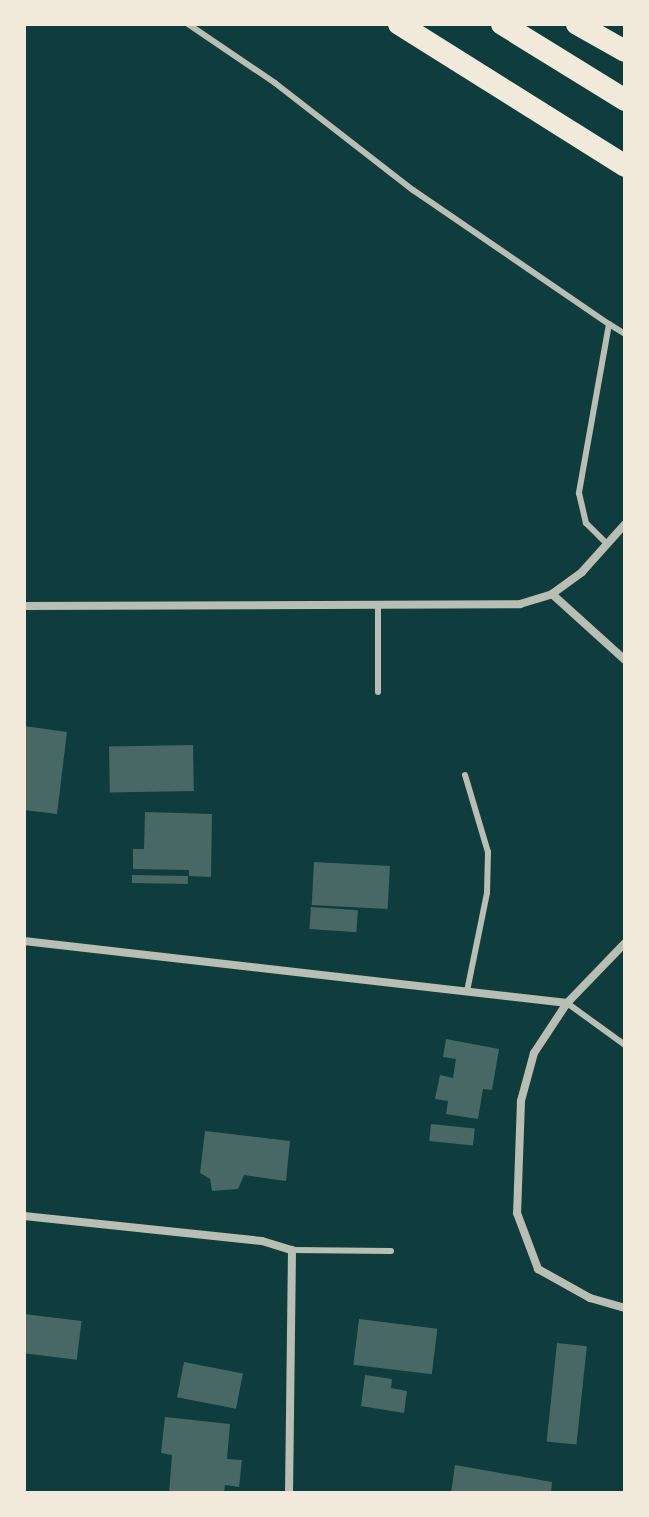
<!DOCTYPE html>
<style>
body{margin:0}
#map{position:relative;width:649px;height:1517px;overflow:hidden;background:#0f3d3e;font-family:"IBM Plex Sans",sans-serif}
div>[style]{position:absolute}
.building>*{inset:0;background:#486865;transform-origin:0 0}
.service>*{height:6px;margin:-3px;padding:0 3px;transform-origin:3px;border-radius:3px;background:#b8beb3}
.minor>*{height:8px;margin:-4px;padding:0 4px;transform-origin:4px;border-radius:4px;background:#b8beb3}
.trunk>*{height:22px;margin:-11px;padding:0 11px;transform-origin:11px;border-radius:11px;background:#f1e9da}
span{translate:-50% -50%;white-space:nowrap;text-align:center;line-height:1.15;-webkit-text-stroke:8px #f1e9da;paint-order:stroke}
.frame{position:absolute;inset:0;border:26px solid #f1e9da;pointer-events:none}
</style>
<div id="map">
<div class="building">
<i style="clip-path:polygon(24px 726px,67px 732px,57px 814px,24px 810px)"></i>
<i style="left:193px;top:745px;width:46px;height:84px;rotate:89deg"></i>
<i style="clip-path:polygon(145px 812px,212px 814px,211px 877px,189px 876px,189px 870px,133px 869px,133px 849px,144px 849px)"></i>
<i style="left:314px;top:862px;width:76px;height:43px;rotate:3deg"></i>
<i style="left:132px;top:875px;width:56px;height:8px;rotate:1deg"></i>
<i style="left:311px;top:907px;width:47px;height:22px;rotate:4deg"></i>
<i style="clip-path:polygon(446px 1039px,499px 1049px,492px 1090px,483px 1089px,478px 1119px,446px 1114px,448px 1101px,435px 1099px,440px 1075px,453px 1078px,456px 1059px,443px 1057px)"></i>
<i style="left:431px;top:1124px;width:44px;height:17px;rotate:6deg"></i>
<i style="clip-path:polygon(205px 1131px,290px 1141px,286px 1181px,244px 1175px,238px 1189px,212px 1191px,210px 1179px,200px 1173px)"></i>
<i style="left:24px;top:1314px;width:58px;height:39px;rotate:7deg"></i>
<i style="left:359px;top:1319px;width:79px;height:46px;rotate:7deg"></i>
<i style="left:557px;top:1343px;width:30px;height:99px;rotate:6deg"></i>
<i style="left:184px;top:1362px;width:60px;height:36px;rotate:11deg"></i>
<i style="clip-path:polygon(365px 1375px,392px 1379px,391px 1388px,407px 1391px,404px 1413px,361px 1406px)"></i>
<i style="clip-path:polygon(165px 1417px,230px 1424px,227px 1459px,242px 1460px,239px 1487px,225px 1485px,224px 1493px,169px 1493px,172px 1455px,161px 1453px)"></i>
<i style="clip-path:polygon(455px 1465px,552px 1482px,551px 1493px,451px 1493px)"></i>
</div>
<div class="service">
<i style="left:188px;top:24px;width:105px;rotate:34.1deg"></i>
<i style="left:275px;top:83px;width:175px;rotate:37.8deg"></i>
<i style="left:413px;top:190px;width:237px;rotate:34.4deg"></i>
<i style="left:609px;top:324px;width:172px;rotate:100.1deg"></i>
<i style="left:579px;top:493px;width:31px;rotate:77deg"></i>
<i style="left:586px;top:523px;width:30px;rotate:45deg"></i>
<i style="left:609px;top:324px;width:19px;rotate:32deg"></i>
<i style="left:378px;top:604px;width:88px;rotate:90deg"></i>
<i style="left:465px;top:775px;width:80px;rotate:73.4deg"></i>
<i style="left:488px;top:852px;width:41px;rotate:91.4deg"></i>
<i style="left:487px;top:893px;width:100px;rotate:101.5deg"></i>
<i style="left:567px;top:1003px;width:72px;rotate:35.9deg"></i>
<i style="left:292px;top:1250px;width:99px;rotate:0.6deg"></i>
</div>
<div class="minor">
<i style="left:552px;top:594px;width:98px;rotate:42.1deg"></i>
<i style="left:24px;top:606px;width:496px;rotate:-0.2deg"></i>
<i style="left:520px;top:604px;width:34px;rotate:-17deg"></i>
<i style="left:552px;top:594px;width:37px;rotate:-36deg"></i>
<i style="left:582px;top:572px;width:64px;rotate:-48.1deg"></i>
<i style="left:24px;top:941px;width:547px;rotate:6.51deg"></i>
<i style="left:625px;top:943px;width:83px;rotate:134deg"></i>
<i style="left:567px;top:1003px;width:60px;rotate:123.4deg"></i>
<i style="left:534px;top:1053px;width:50px;rotate:105.2deg"></i>
<i style="left:521px;top:1101px;width:112px;rotate:92deg"></i>
<i style="left:517px;top:1213px;width:60px;rotate:69.4deg"></i>
<i style="left:538px;top:1269px;width:60px;rotate:29.1deg"></i>
<i style="left:590px;top:1298px;width:36px;rotate:16deg"></i>
<i style="left:24px;top:1216px;width:239px;rotate:6deg"></i>
<i style="left:262px;top:1241px;width:31px;rotate:17deg"></i>
<i style="left:292px;top:1250px;width:243px;rotate:90.7deg"></i>
</div>
<div class="trunk">
<i style="left:399px;top:24px;width:267px;rotate:32.1deg"></i>
<i style="left:502px;top:24px;width:145px;rotate:31.7deg"></i>
<i style="left:577px;top:24px;width:55px;rotate:29.4deg"></i>
</div>
<div class="frame"></div>
</div>
